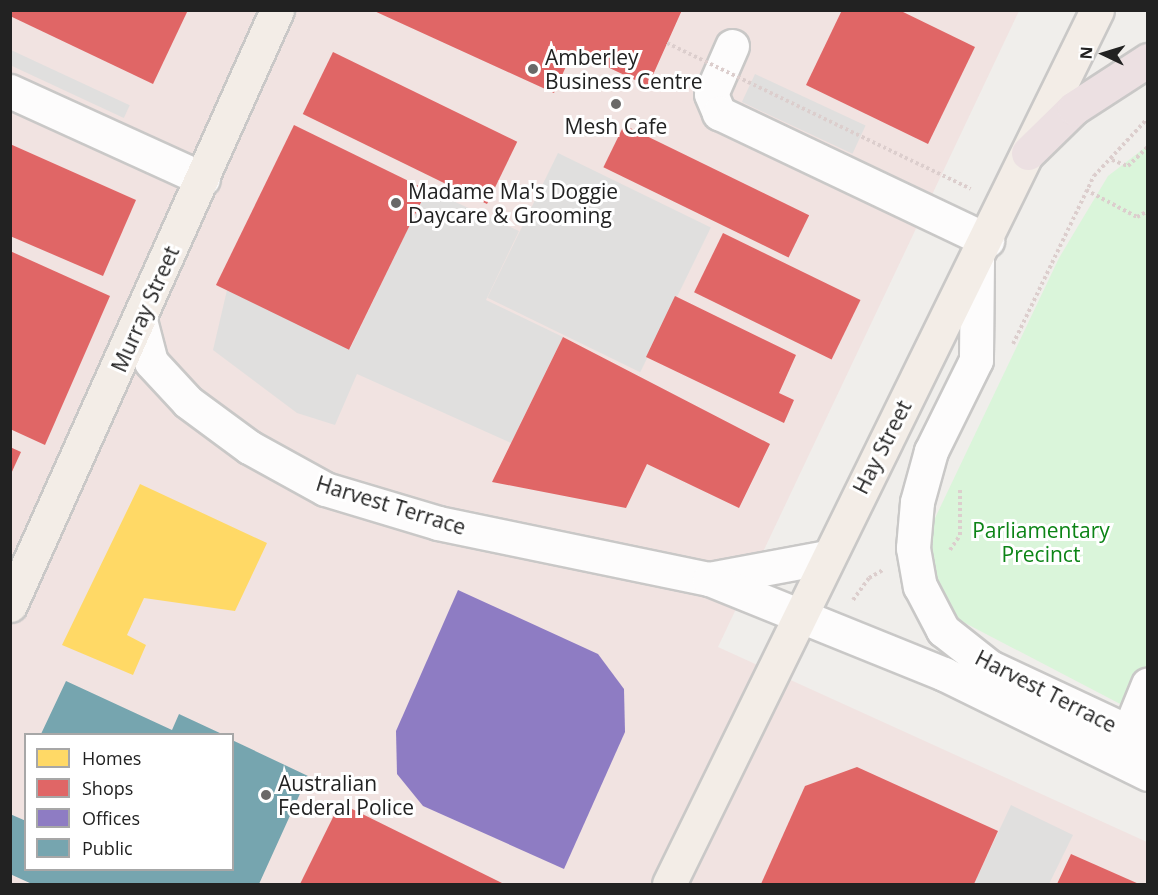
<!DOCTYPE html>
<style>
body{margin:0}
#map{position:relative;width:1158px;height:895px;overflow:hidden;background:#f0eeeb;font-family:"Open Sans",sans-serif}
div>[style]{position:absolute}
.commercial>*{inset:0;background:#f1e3e1}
.park>*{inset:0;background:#daf5da}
.parking>*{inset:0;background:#e0dfde;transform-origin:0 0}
.homes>*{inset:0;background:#ffd966}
.shops>*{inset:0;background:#e06666;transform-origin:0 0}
.offices>*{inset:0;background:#8e7cc3}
.public>*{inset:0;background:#76a5af}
.path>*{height:4px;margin-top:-2px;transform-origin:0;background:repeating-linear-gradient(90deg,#dccecd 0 3px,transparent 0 6px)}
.roads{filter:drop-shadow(2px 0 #c9c8c7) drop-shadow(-2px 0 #c9c8c7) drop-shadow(0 2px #c9c8c7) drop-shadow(0 -2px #c9c8c7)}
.minor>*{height:33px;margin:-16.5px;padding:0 16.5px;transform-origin:16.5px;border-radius:16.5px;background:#fdfcfc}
.major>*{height:33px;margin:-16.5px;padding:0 16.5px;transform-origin:16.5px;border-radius:16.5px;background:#f3ede7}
.highway>*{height:33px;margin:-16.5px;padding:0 16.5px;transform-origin:16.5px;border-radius:16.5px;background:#ece0e2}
.path-bridge>*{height:4px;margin-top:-2px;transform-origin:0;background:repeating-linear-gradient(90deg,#dccecd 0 3px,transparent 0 6px)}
.dots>*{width:16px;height:16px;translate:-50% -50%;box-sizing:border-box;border:3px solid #fff;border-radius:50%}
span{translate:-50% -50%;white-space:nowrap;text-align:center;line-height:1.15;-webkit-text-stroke:6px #fff;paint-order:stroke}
.poi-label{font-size:21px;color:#222}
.left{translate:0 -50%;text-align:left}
.street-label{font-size:21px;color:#222}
.park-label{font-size:21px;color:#0c8416}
.frame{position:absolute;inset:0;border:12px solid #222;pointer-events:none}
.legend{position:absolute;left:24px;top:733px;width:210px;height:138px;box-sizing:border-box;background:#fff;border:2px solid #a7a7a7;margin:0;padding:8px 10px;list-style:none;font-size:18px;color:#222}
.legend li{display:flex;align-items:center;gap:12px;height:30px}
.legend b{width:30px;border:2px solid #a7a7a7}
.north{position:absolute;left:1074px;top:24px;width:60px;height:60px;-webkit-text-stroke:4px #fff;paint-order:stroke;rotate:274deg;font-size:16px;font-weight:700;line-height:24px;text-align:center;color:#222}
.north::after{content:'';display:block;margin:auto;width:21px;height:27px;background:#222;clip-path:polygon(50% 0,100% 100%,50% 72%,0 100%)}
</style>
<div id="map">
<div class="commercial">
<i style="clip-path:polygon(evenodd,10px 11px,1019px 11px,718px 647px,1147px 842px,1147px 884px,11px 884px,10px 11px,26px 734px,232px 734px,232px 870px,26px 870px,26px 734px)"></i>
</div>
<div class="park">
<i style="clip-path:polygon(1147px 146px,1147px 718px,942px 611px,925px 539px,1059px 258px,1108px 176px)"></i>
</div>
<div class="parking">
<i style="left:11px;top:50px;width:131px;height:14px;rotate:25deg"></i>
<i style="left:755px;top:74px;width:122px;height:31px;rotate:25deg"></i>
<i style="left:558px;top:153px;width:170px;height:161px;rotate:26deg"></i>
<i style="clip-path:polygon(427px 189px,519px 231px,486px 300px,563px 337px,511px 443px,357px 374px,335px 425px,297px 413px,213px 350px,227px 290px,350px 349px)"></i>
<i style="clip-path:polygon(1011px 805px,1073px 835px,1049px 884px,974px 884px)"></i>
</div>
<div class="homes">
<i style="clip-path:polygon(140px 484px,267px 543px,235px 611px,144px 598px,127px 635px,146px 645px,133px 675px,62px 645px)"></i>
</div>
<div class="shops">
<i style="clip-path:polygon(10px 10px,188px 10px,153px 84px,10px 16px)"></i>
<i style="clip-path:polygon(372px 10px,682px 10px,648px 86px,573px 51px,554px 93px)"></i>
<i style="clip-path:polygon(842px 10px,899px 10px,975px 47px,928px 144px,806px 85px)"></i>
<i style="left:333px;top:52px;width:205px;height:69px;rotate:26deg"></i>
<i style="left:294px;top:125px;width:148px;height:178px;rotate:26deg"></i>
<i style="left:624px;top:125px;width:206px;height:47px;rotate:26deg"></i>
<i style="clip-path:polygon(10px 144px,136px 200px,103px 276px,10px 236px)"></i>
<i style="left:723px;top:233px;width:153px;height:66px;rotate:26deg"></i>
<i style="clip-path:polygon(10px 251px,110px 296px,45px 445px,10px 429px)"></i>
<i style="clip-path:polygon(675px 296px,796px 355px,779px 393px,794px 400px,784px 423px,646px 357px)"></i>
<i style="clip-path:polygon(563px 337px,770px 444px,739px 508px,647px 464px,626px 508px,492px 482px)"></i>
<i style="clip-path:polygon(10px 447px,21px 452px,10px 476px)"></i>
<i style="clip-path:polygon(857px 767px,998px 831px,974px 884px,761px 884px,805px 786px)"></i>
<i style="clip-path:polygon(340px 803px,504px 884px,300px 884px)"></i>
<i style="clip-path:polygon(1071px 854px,1139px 884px,1057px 884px)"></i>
</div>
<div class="offices">
<i style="clip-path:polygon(458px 590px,598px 654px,624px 689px,625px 732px,564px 869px,423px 806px,397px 774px,396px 731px)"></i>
</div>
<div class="public">
<i style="clip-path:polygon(66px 681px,172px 730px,179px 714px,222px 734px,41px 734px)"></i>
<i style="clip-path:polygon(232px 740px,308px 776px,259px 884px,32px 884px,10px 874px,10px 814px,26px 821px,26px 870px,232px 870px)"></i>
</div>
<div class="path">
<i style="left:1112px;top:160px;width:17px;rotate:21deg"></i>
<i style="left:1128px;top:166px;width:28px;rotate:-44deg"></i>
<i style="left:921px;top:165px;width:55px;rotate:25.6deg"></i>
<i style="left:1086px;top:190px;width:58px;rotate:27.9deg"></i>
<i style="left:1137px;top:217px;width:13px;rotate:-29deg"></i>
<i style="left:1013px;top:344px;width:187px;rotate:-64.3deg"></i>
<i style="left:1094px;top:176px;width:79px;rotate:-47deg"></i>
<i style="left:950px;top:550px;width:18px;rotate:-56deg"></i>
<i style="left:960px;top:535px;width:46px;rotate:-90deg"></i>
<i style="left:853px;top:600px;width:27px;rotate:-54deg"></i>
<i style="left:869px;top:578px;width:16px;rotate:-30deg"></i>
</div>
<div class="roads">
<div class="minor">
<i style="left:732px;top:46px;width:52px;rotate:113.6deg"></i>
<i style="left:711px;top:94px;width:21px;rotate:67deg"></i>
<i style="left:719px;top:113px;width:297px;rotate:25.4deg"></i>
<i style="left:10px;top:91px;width:212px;rotate:24.5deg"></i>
<i style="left:977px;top:260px;width:100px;rotate:90.6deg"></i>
<i style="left:976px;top:360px;width:102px;rotate:116.3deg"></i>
<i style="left:931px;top:451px;width:53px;rotate:105.4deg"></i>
<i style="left:917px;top:502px;width:46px;rotate:95deg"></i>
<i style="left:913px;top:548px;width:39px;rotate:80deg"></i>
<i style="left:920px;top:586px;width:50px;rotate:62.4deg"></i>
<i style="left:943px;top:630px;width:60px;rotate:38.2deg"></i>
<i style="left:990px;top:667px;width:174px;rotate:25.1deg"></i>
<i style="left:140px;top:320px;width:43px;rotate:75.3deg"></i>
<i style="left:151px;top:362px;width:54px;rotate:47.2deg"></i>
<i style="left:188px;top:402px;width:76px;rotate:36.4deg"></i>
<i style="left:249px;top:447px;width:87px;rotate:28.9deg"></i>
<i style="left:325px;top:489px;width:118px;rotate:16.7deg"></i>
<i style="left:438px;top:523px;width:277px;rotate:11.7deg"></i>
<i style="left:709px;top:579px;width:120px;rotate:-10.6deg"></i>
<i style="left:709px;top:579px;width:253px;rotate:22deg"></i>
<i style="left:944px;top:674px;width:227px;rotate:26.1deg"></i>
<i style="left:1120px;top:753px;width:74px;rotate:-67.9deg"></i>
</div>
<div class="major">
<i style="left:10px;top:605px;width:652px;rotate:-65.83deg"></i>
<i style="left:669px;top:884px;width:973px;rotate:-63.91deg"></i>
</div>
<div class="highway">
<i style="left:1028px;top:153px;width:64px;rotate:-44.4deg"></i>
<i style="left:1074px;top:108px;width:88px;rotate:-33deg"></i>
</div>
</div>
<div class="path-bridge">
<i style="left:667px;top:43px;width:282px;rotate:25.7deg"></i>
</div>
<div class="dots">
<i style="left:533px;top:69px;background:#6a6968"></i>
<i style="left:616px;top:104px;background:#6a6968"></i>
<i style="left:396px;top:203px;background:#6a6968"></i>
<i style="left:266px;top:795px;background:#6a6968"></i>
</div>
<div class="poi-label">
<span class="left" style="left:545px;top:69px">Amberley<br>Business Centre</span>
<span style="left:616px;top:126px">Mesh Cafe</span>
<span class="left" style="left:408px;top:203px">Madame Ma's Doggie<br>Daycare &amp; Grooming</span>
<span class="left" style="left:278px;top:795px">Australian<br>Federal Police</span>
</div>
<div class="street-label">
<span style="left:145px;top:309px;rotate:-66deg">Murray Street</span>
<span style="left:882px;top:447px;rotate:-63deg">Hay Street</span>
<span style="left:391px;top:505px;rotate:17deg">Harvest Terrace</span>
<span style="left:1046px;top:691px;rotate:27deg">Harvest Terrace</span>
</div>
<div class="park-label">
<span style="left:1041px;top:542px">Parliamentary<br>Precinct</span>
</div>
<div class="frame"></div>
<ul class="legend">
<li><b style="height:16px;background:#ffd966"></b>Homes</li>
<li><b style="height:16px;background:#e06666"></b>Shops</li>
<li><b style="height:16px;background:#8e7cc3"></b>Offices</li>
<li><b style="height:16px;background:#76a5af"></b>Public</li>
</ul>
<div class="north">N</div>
</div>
